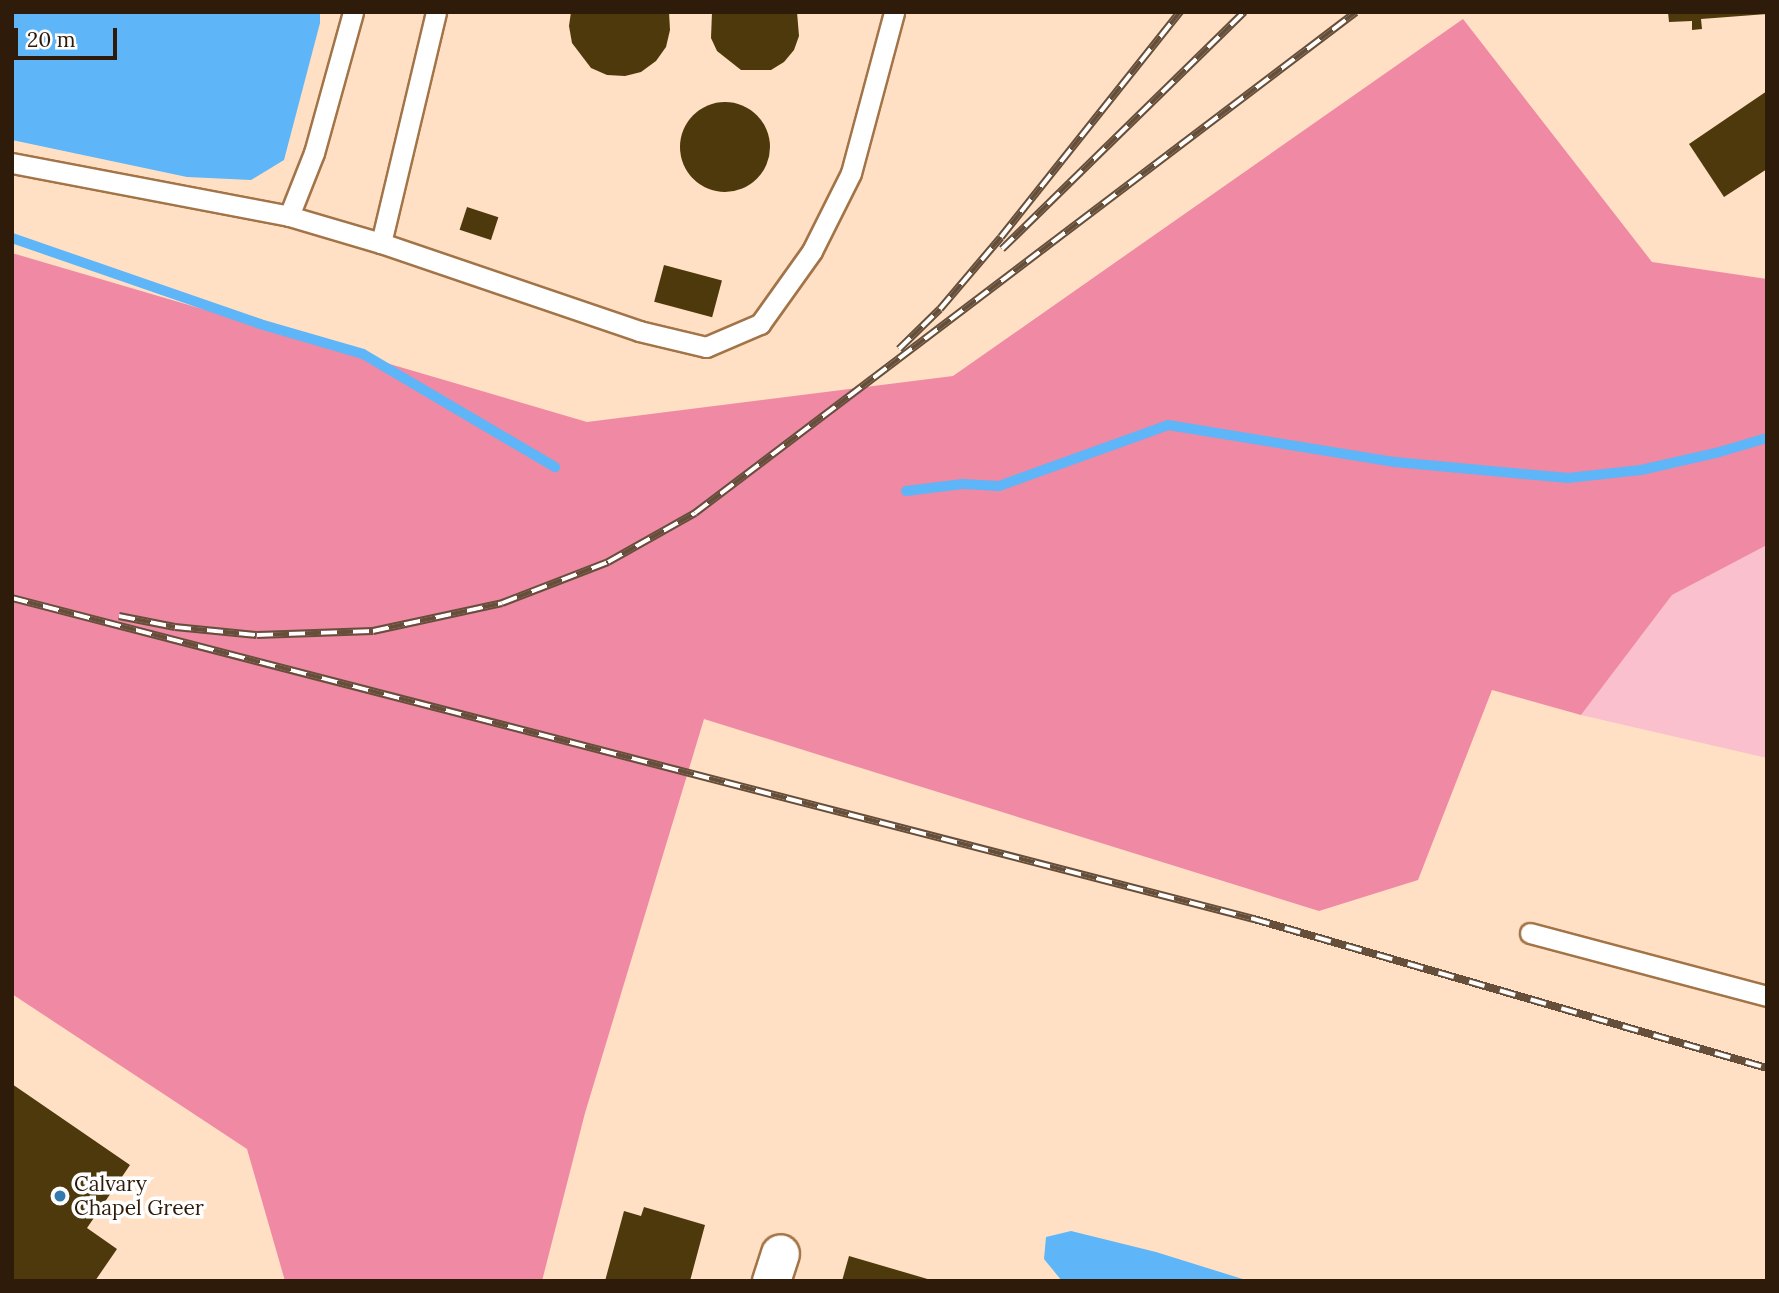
<!DOCTYPE html>
<style>
body{margin:0}
#map{position:relative;width:1779px;height:1293px;overflow:hidden;background:#ffe0c4;font-family:Lora,serif}
div>[style]{position:absolute}
.green>*{inset:0;background:#fac0cd}
.forest>*{inset:0;background:#f089a4}
.water>*{inset:0;background:#5eb5f7}
.stream>*{height:10px;margin:-5px;padding:0 5px;transform-origin:5px;border-radius:5px;background:#5eb5f7}
.building>*{inset:0;background:#4d390b;transform-origin:0 0}
.round{border-radius:50%}
.roads{filter:drop-shadow(2px 0 #a27448) drop-shadow(-2px 0 #a27448) drop-shadow(0 2px #a27448) drop-shadow(0 -2px #a27448)}
.lane>*{height:19px;margin:-9.5px;padding:0 9.5px;transform-origin:9.5px;border-radius:9.5px;background:#fff}
.street>*{height:37px;margin:-18.5px;padding:0 18.5px;transform-origin:18.5px;border-radius:18.5px;background:#fff}
.rail>*{height:8px;margin-top:-4px;transform-origin:0;background:repeating-linear-gradient(90deg,#fff 0 16px,#654f3b 0 32px);box-sizing:border-box;border-block:2px solid #654f3b}
.dots>*{width:19px;height:19px;translate:-50% -50%;box-sizing:border-box;border:4px solid #fff;border-radius:50%}
span{translate:-50% -50%;white-space:nowrap;text-align:center;line-height:1.15;-webkit-text-stroke:7px #fff;paint-order:stroke}
.poi-label{font-size:21px;color:#2e1b09}
.left{translate:0 -50%;text-align:left}
.frame{position:absolute;inset:0;border:14px solid #2e1b09;pointer-events:none}
.scale{position:absolute;left:14px;top:28px;width:103px;height:32px;box-sizing:border-box;border:4px solid #2e1b09;border-top:0;padding-left:9px;font-size:21px;line-height:24px;white-space:nowrap;color:#2e1b09;-webkit-text-stroke:5px #fff;paint-order:stroke}
</style>
<div id="map">
<div class="green">
<i style="clip-path:polygon(1767px 545px,1767px 758px,1581px 715px,1672px 595px)"></i>
</div>
<div class="forest">
<i style="clip-path:polygon(1463px 19px,1652px 262px,1767px 279px,1767px 545px,1672px 595px,1581px 715px,1492px 690px,1418px 880px,1319px 911px,704px 719px,585px 1113px,542px 1281px,285px 1281px,247px 1149px,12px 994px,12px 253px,587px 422px,953px 376px)"></i>
</div>
<div class="water">
<i style="clip-path:polygon(12px 12px,320px 12px,320px 23px,284px 160px,251px 180px,187px 177px,12px 140px)"></i>
<i style="clip-path:polygon(1071px 1231px,1156px 1252px,1249px 1281px,1062px 1281px,1044px 1259px,1046px 1237px)"></i>
</div>
<div class="stream">
<i style="left:12px;top:238px;width:262px;rotate:19.1deg"></i>
<i style="left:260px;top:324px;width:107px;rotate:16.2deg"></i>
<i style="left:363px;top:354px;width:223px;rotate:30.5deg"></i>
<i style="left:906px;top:491px;width:57px;rotate:-7deg"></i>
<i style="left:963px;top:484px;width:36px;rotate:3deg"></i>
<i style="left:999px;top:486px;width:180px;rotate:-19.8deg"></i>
<i style="left:1168px;top:425px;width:230px;rotate:9.3deg"></i>
<i style="left:1395px;top:462px;width:174px;rotate:5.3deg"></i>
<i style="left:1568px;top:478px;width:73px;rotate:-6.3deg"></i>
<i style="left:1641px;top:470px;width:77px;rotate:-12.8deg"></i>
<i style="left:1716px;top:453px;width:53px;rotate:-16.4deg"></i>
</div>
<div class="building">
<i style="clip-path:polygon(571px 12px,669px 12px,670px 30px,666px 47px,656px 61px,641px 72px,625px 76px,607px 75px,591px 68px,572px 43px,569px 26px)"></i>
<i style="clip-path:polygon(712px 12px,797px 12px,799px 36px,794px 50px,784px 62px,771px 70px,741px 70px,717px 51px,711px 38px)"></i>
<i style="clip-path:polygon(1668px 12px,1767px 12px,1767px 14px,1701px 19px,1702px 29px,1692px 30px,1692px 21px,1669px 22px)"></i>
<i style="clip-path:polygon(1767px 91px,1767px 169px,1724px 197px,1689px 144px)"></i>
<i class="round" style="left:680px;top:102px;width:90px;height:90px"></i>
<i style="left:467px;top:207px;width:33px;height:24px;rotate:18deg"></i>
<i style="left:664px;top:265px;width:60px;height:38px;rotate:15deg"></i>
<i style="clip-path:polygon(12px 1084px,130px 1165px,87px 1228px,117px 1249px,95px 1281px,12px 1281px)"></i>
<i style="clip-path:polygon(644px 1207px,705px 1225px,690px 1281px,605px 1281px,624px 1211px,641px 1216px)"></i>
<i style="clip-path:polygon(849px 1256px,931px 1280px,931px 1281px,842px 1281px)"></i>
</div>
<div class="roads">
<div class="lane">
<i style="left:12px;top:163px;width:282px;rotate:10.8deg"></i>
<i style="left:289px;top:216px;width:96px;rotate:16.4deg"></i>
<i style="left:381px;top:243px;width:273px;rotate:18.8deg"></i>
<i style="left:639px;top:331px;width:69px;rotate:13.4deg"></i>
<i style="left:706px;top:347px;width:59px;rotate:-23.1deg"></i>
<i style="left:760px;top:324px;width:90px;rotate:-54.5deg"></i>
<i style="left:812px;top:251px;width:87px;rotate:-63.4deg"></i>
<i style="left:851px;top:173px;width:167px;rotate:-75deg"></i>
<i style="left:289px;top:216px;width:68px;rotate:-68.4deg"></i>
<i style="left:314px;top:153px;width:146px;rotate:-74.5deg"></i>
<i style="left:381px;top:243px;width:237px;rotate:-76.6deg"></i>
<i style="left:1530px;top:933px;width:245px;rotate:14.9deg"></i>
</div>
<div class="street">
<i style="left:771px;top:1281px;width:29px;rotate:-72deg"></i>
</div>
</div>
<div class="rail">
<i style="left:1002px;top:249px;width:339px;rotate:-44.4deg"></i>
<i style="left:899px;top:349px;width:57px;rotate:-44.3deg"></i>
<i style="left:940px;top:309px;width:94px;rotate:-49.7deg"></i>
<i style="left:1001px;top:237px;width:288px;rotate:-51.5deg"></i>
<i style="left:12px;top:598px;width:1283px;rotate:14.49deg"></i>
<i style="left:1254px;top:919px;width:534px;rotate:16.2deg"></i>
<i style="left:119px;top:616px;width:57px;rotate:11.1deg"></i>
<i style="left:175px;top:627px;width:82px;rotate:5.6deg"></i>
<i style="left:257px;top:635px;width:116px;rotate:-2deg"></i>
<i style="left:373px;top:631px;width:132px;rotate:-12.2deg"></i>
<i style="left:502px;top:603px;width:114px;rotate:-21.1deg"></i>
<i style="left:608px;top:562px;width:100px;rotate:-29.4deg"></i>
<i style="left:695px;top:513px;width:829px;rotate:-37.16deg"></i>
</div>
<div class="dots">
<i style="left:60px;top:1196px;background:#337aaf"></i>
</div>
<div class="poi-label">
<span class="left" style="left:74px;top:1196px">Calvary<br>Chapel Greer</span>
</div>
<div class="frame"></div>
<div class="scale">20 m</div>
</div>
